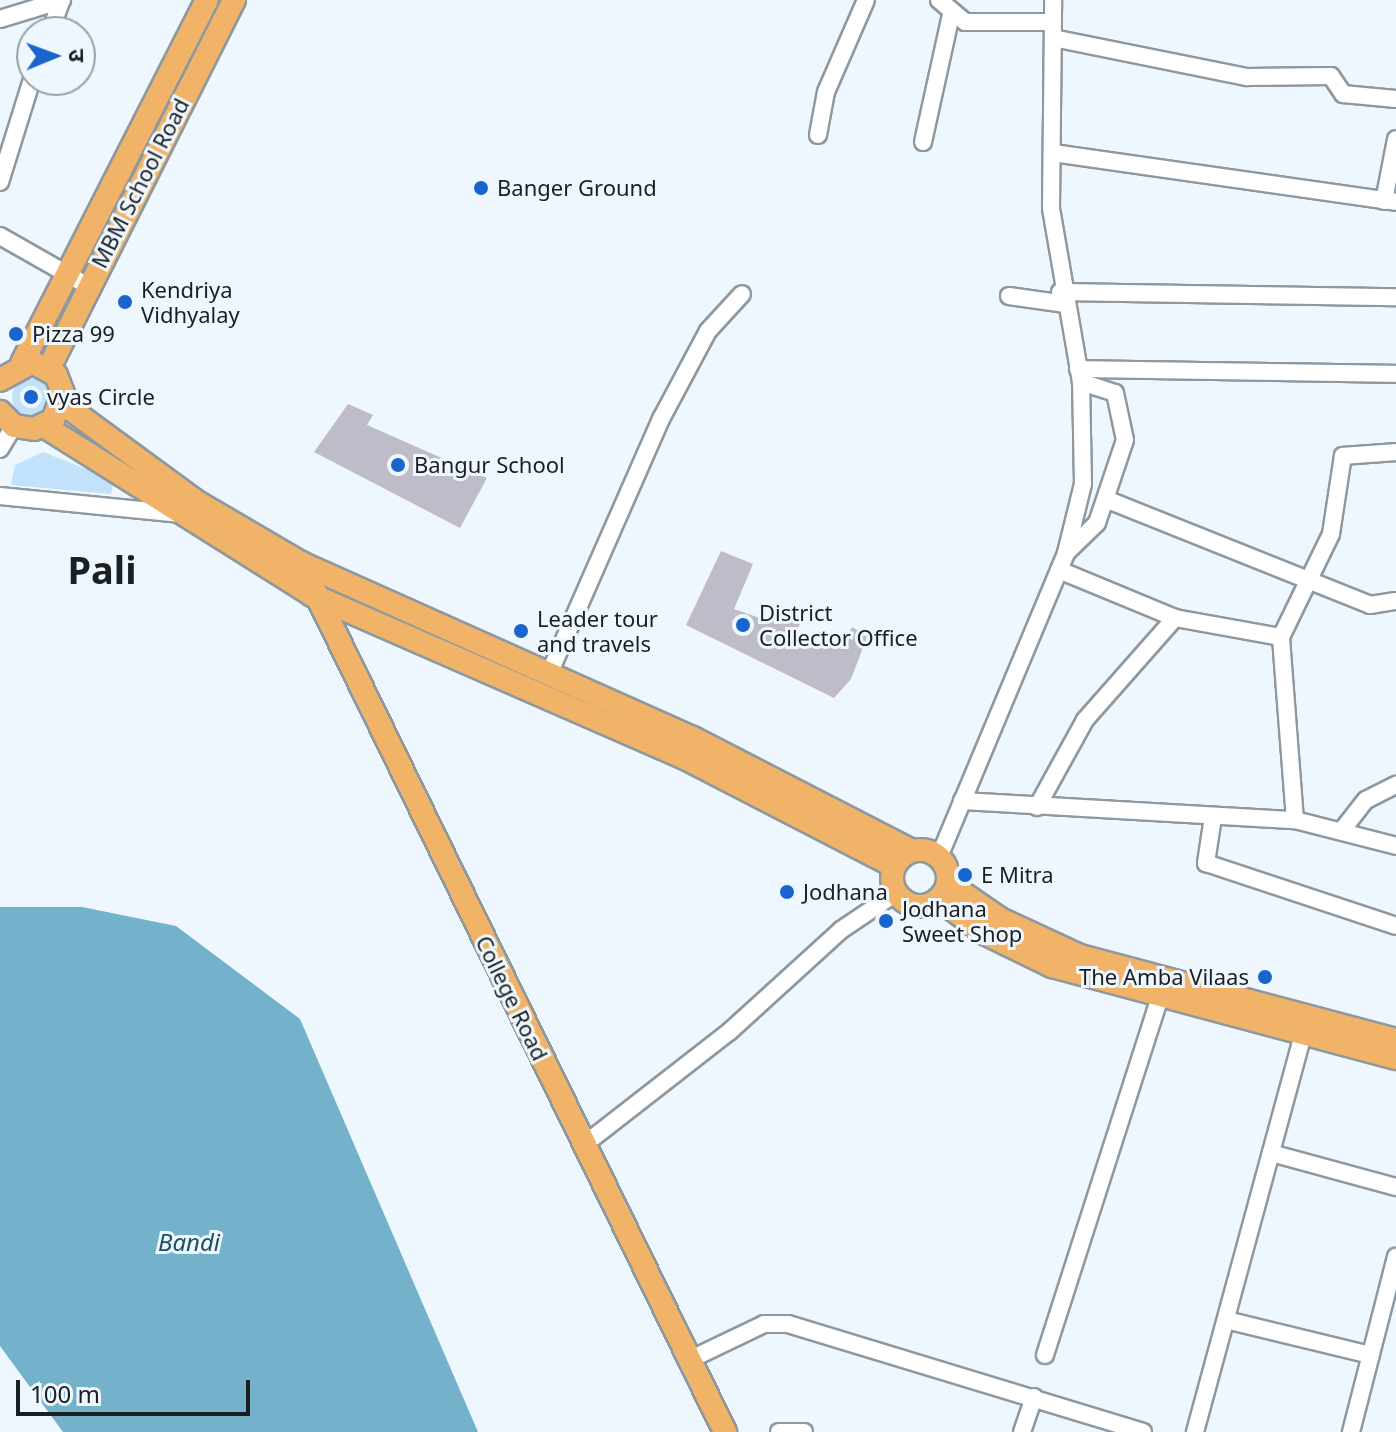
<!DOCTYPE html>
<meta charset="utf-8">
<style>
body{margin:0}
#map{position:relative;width:1396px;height:1432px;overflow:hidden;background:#eef7fe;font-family:"Noto Sans","Noto Sans Devanagari",sans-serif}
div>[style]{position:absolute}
.green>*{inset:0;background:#c1e2fa}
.round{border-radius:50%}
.water>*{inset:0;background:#74b2cb}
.building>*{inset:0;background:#bebcc8}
.roads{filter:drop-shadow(2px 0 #8e98a0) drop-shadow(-2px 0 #8e98a0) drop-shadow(0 2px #8e98a0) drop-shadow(0 -2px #8e98a0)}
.minor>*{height:16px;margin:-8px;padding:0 8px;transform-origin:8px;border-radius:8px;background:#fff}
.major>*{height:22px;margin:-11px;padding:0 11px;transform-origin:11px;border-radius:11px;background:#f0b368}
.major>.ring{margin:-11px;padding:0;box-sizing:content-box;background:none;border:22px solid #f0b368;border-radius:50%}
.dots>*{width:22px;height:22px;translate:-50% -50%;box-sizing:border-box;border:4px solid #eef7fe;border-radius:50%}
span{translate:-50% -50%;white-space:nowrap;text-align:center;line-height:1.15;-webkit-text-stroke:6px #eef7fe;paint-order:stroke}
.street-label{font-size:22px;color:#1b1f22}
.poi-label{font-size:22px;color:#1b1f22}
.left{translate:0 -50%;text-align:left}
.right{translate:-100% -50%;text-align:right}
.water-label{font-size:24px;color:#1d5063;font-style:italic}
.town-label{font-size:38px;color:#1b1f22;font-weight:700}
.north{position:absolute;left:16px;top:16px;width:80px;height:80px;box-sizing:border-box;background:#eef7fe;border:2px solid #9aa1a6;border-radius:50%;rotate:89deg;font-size:22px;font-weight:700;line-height:32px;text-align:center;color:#1b1f22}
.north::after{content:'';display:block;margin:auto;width:28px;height:36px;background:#1964cf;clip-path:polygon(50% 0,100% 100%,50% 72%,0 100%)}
.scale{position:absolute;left:16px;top:1380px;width:234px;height:36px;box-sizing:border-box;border:4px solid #1b1f22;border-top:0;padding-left:10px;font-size:24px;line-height:28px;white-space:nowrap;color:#1b1f22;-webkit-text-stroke:6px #eef7fe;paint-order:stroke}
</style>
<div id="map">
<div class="green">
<i class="round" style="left:12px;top:378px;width:38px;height:38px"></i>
<i style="clip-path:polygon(43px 452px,114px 480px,111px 494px,11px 485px,15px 465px)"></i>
</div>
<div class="water">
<i style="clip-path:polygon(0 907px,82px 907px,176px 926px,300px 1019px,478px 1432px,63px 1432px,0 1346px)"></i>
</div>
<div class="building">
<i style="clip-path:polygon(348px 404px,373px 415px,367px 425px,487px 478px,460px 528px,314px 452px)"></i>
<i style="clip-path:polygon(721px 551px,753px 564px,734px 609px,771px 622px,777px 611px,800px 624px,794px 634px,829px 646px,843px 644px,852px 627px,867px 637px,851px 679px,834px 698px,686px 625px)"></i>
</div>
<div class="roads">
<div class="minor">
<i style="left:939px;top:0;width:34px;rotate:40deg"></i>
<i style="left:965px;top:22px;width:88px"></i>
<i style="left:0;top:19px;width:65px;rotate:-17deg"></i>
<i style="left:50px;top:32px;width:33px;rotate:-70deg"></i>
<i style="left:1053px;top:38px;width:198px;rotate:11.4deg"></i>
<i style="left:1247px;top:77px;width:84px;rotate:-0.7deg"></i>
<i style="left:1331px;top:76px;width:22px;rotate:56deg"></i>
<i style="left:1343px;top:94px;width:53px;rotate:5.4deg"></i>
<i style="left:818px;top:135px;width:44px;rotate:-79.5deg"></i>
<i style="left:826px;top:92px;width:100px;rotate:-66.5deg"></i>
<i style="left:923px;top:142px;width:130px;rotate:-77.6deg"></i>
<i style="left:1053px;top:153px;width:346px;rotate:8.1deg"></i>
<i style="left:0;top:182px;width:108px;rotate:-72.7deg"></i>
<i style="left:1384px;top:201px;width:63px;rotate:-79deg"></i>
<i style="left:0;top:236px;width:101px;rotate:29.6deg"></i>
<i style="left:1060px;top:292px;width:336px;rotate:0.9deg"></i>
<i style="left:1009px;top:296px;width:57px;rotate:8.1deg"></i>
<i style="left:1078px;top:369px;width:318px;rotate:0.9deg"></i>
<i style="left:0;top:449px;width:27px;rotate:-59deg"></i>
<i style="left:0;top:496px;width:182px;rotate:5.7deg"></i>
<i style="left:1108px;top:500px;width:282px;rotate:21.8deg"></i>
<i style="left:1370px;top:605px;width:26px;rotate:-9deg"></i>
<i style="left:1066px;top:553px;width:43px;rotate:-44.1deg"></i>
<i style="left:1097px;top:523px;width:88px;rotate:-71.4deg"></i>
<i style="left:1125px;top:440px;width:48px;rotate:-102deg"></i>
<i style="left:1115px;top:393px;width:36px;rotate:-162deg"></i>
<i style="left:1059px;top:570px;width:126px;rotate:22.5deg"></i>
<i style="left:1175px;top:618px;width:108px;rotate:10.2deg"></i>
<i style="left:549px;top:674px;width:279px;rotate:-66.3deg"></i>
<i style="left:661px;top:419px;width:100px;rotate:-61.9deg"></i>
<i style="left:708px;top:331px;width:50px;rotate:-47.4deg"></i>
<i style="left:962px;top:801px;width:334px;rotate:3.3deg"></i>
<i style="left:1295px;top:820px;width:104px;rotate:14.4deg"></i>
<i style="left:1037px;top:807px;width:99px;rotate:-61.1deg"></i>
<i style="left:1085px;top:720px;width:136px;rotate:-48.6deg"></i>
<i style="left:1213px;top:817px;width:47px;rotate:98.7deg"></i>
<i style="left:1206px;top:863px;width:200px;rotate:18.3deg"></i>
<i style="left:1295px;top:820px;width:184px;rotate:-94.4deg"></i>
<i style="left:1281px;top:637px;width:114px;rotate:-64.1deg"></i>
<i style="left:1331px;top:534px;width:79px;rotate:-81.3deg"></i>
<i style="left:1343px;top:456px;width:53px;rotate:-4.3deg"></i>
<i style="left:1343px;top:829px;width:37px;rotate:-52deg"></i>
<i style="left:1366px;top:800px;width:34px;rotate:-27deg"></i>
<i style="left:939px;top:857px;width:329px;rotate:-67.3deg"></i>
<i style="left:1066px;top:553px;width:71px;rotate:-76.2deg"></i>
<i style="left:1083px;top:484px;width:102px;rotate:-91.1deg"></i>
<i style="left:1081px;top:382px;width:177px;rotate:-99.8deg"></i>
<i style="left:1051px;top:208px;width:208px;rotate:-89.4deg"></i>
<i style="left:585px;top:1144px;width:182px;rotate:-37.9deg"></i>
<i style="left:729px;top:1032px;width:151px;rotate:-42.3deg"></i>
<i style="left:841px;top:930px;width:66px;rotate:-33.9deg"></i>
<i style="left:1271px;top:1153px;width:130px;rotate:15.2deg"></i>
<i style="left:1226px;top:1320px;width:149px;rotate:13.6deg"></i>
<i style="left:1045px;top:1355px;width:376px;rotate:-72.2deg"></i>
<i style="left:689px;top:1360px;width:83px;rotate:-25.6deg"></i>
<i style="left:764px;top:1324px;width:24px"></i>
<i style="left:788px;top:1324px;width:371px;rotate:16.9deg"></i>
<i style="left:779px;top:1432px;width:25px"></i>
<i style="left:1022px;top:1432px;width:37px;rotate:-71deg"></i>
<i style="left:1195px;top:1432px;width:411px;rotate:-74.8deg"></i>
<i style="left:1351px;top:1432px;width:181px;rotate:-75.6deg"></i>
</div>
<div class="major">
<i style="left:22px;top:363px;width:407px;rotate:-63deg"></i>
<i style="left:49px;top:368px;width:412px;rotate:-63.3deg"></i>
<i style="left:0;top:380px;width:37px;rotate:-29deg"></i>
<i style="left:32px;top:362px;width:27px;rotate:28deg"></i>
<i style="left:56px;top:375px;width:19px;rotate:69deg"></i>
<i style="left:63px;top:393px;width:29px;rotate:110deg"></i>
<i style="left:53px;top:420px;width:21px;rotate:155deg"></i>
<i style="left:34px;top:429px;width:20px;rotate:-171deg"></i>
<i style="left:14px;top:426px;width:20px;rotate:-135deg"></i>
<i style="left:62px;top:403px;width:167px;rotate:36.3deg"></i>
<i style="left:197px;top:502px;width:121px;rotate:30.4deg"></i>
<i style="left:301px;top:563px;width:429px;rotate:24.1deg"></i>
<i style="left:693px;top:738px;width:246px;rotate:27.3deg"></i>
<i style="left:44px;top:426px;width:317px;rotate:32.2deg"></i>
<i style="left:312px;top:595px;width:405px;rotate:23.6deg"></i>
<i style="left:683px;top:757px;width:237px;rotate:27.3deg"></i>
<i style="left:301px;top:563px;width:967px;rotate:63.99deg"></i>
<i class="ring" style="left:892px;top:850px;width:34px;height:34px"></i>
<i style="left:948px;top:883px;width:63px;rotate:34.7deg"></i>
<i style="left:1000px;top:919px;width:88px;rotate:24.8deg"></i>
<i style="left:1080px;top:956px;width:327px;rotate:14.9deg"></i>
<i style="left:939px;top:899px;width:56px;rotate:37.1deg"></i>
<i style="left:984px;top:933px;width:76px;rotate:25.9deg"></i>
<i style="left:1052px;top:966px;width:356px;rotate:15deg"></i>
</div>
</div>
<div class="dots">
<i style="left:481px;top:188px;background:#1964cf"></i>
<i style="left:125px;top:302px;background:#1964cf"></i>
<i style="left:16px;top:334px;background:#1964cf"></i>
<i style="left:31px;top:397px;background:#1964cf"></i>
<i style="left:398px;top:465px;background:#1964cf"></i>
<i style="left:743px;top:625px;background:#1964cf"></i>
<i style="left:521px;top:631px;background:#1964cf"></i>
<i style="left:965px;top:875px;background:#1964cf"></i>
<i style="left:787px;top:892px;background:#1964cf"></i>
<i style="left:886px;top:921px;background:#1964cf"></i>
<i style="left:1265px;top:977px;background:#1964cf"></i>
</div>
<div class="street-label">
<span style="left:140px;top:183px;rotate:-63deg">MBM School Road</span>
<span style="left:512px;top:998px;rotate:64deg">College Road</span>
</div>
<div class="poi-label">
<span class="left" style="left:497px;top:188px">Banger Ground</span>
<span class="left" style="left:141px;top:302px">Kendriya<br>Vidhyalay</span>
<span class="left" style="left:32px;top:334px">Pizza 99</span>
<span class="left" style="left:47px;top:397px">vyas Circle</span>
<span class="left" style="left:414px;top:465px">Bangur School</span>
<span class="left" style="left:759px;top:625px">District<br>Collector Office</span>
<span class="left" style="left:537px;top:631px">Leader tour<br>and travels</span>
<span class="left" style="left:981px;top:875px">E Mitra</span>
<span class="left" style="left:803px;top:892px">Jodhana</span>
<span class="left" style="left:902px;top:921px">Jodhana<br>Sweet Shop</span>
<span class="right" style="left:1249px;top:977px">The Amba Vilaas</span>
</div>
<div class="water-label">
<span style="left:189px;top:1242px">Bandi</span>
</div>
<div class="town-label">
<span style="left:102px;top:570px">Pali</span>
</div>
<div class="north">उ</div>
<div class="scale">100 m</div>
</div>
